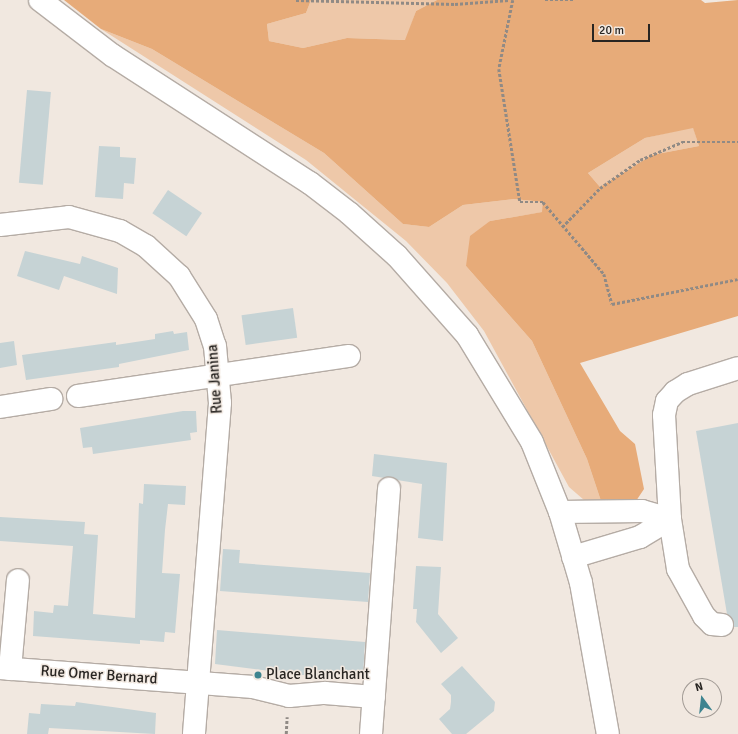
<!DOCTYPE html>
<style>
body{margin:0}
#map{position:relative;width:738px;height:734px;overflow:hidden;background:#f1e8e0;font-family:Signika,sans-serif}
div>[style]{position:absolute}
.green>*{inset:0;background:#eec8a9}
.forest>*{inset:0;background:#e7ab79}
.building>*{inset:0;background:#c6d3d5;transform-origin:0 0}
.path>*{height:2.5px;margin-top:-1.25px;transform-origin:0;background:repeating-linear-gradient(90deg,#908a85 0 3px,transparent 0 5px)}
.roads{filter:drop-shadow(1px 0 #b5aca5) drop-shadow(-1px 0 #b5aca5) drop-shadow(0 1px #b5aca5) drop-shadow(0 -1px #b5aca5)}
.minor>*{height:22px;margin:-11px;padding:0 11px;transform-origin:11px;border-radius:11px;background:#fff}
.major>*{height:22px;margin:-11px;padding:0 11px;transform-origin:11px;border-radius:11px;background:#fff}
.dots>*{width:11px;height:11px;translate:-50% -50%;box-sizing:border-box;border:2px solid #f1e8e0;border-radius:50%}
span{translate:-50% -50%;white-space:nowrap;text-align:center;line-height:1.15;-webkit-text-stroke:3px #f1e8e0;paint-order:stroke}
.street-label{font-size:15px;color:#282522}
.poi-label{font-size:15px;color:#282522}
.left{translate:0 -50%;text-align:left}
.north{position:absolute;left:682px;top:678px;width:40px;height:40px;box-sizing:border-box;background:#f1e8e0;border:1px solid #a19a94;border-radius:50%;rotate:345deg;font-size:11px;font-weight:700;line-height:16px;text-align:center;color:#282522}
.north::after{content:'';display:block;margin:auto;width:14px;height:18px;background:#3e848f;clip-path:polygon(50% 0,100% 100%,50% 72%,0 100%)}
.scale{position:absolute;left:592px;top:24px;width:58px;height:18px;box-sizing:border-box;border:2px solid #282522;border-top:0;padding-left:5px;font-size:12px;line-height:14px;white-space:nowrap;color:#282522;-webkit-text-stroke:3px #f1e8e0;paint-order:stroke}
</style>
<div id="map">
<div class="green">
<i style="clip-path:polygon(311px 0,437px 0,416px 11px,406px 40px,347px 38px,303px 48px,269px 41px,267px 24px,306px 13px)"></i>
<i style="clip-path:polygon(101px 29px,152px 49px,324px 153px,403px 224px,429px 227px,463px 205px,514px 199px,543px 202px,543px 212px,490px 221px,466px 266px,532px 341px,587px 459px,603px 507px,584px 500px,569px 487px,484px 331px,447px 283px,406px 241px,306px 160px)"></i>
<i style="clip-path:polygon(693px 127px,699px 146px,652px 155px,600px 187px,588px 173px,645px 138px)"></i>
</div>
<div class="forest">
<i style="clip-path:polygon(evenodd,64px 0,311px 0,306px 13px,267px 24px,269px 41px,303px 48px,347px 38px,405px 40px,416px 11px,437px 0,701px 0,705px 3px,738px 0,738px 316px,580px 363px,620px 431px,635px 444px,644px 489px,634px 504px,603px 507px,587px 459px,532px 341px,466px 266px,470px 236px,490px 221px,542px 212px,543px 202px,514px 199px,463px 205px,429px 227px,403px 224px,324px 153px,152px 49px,101px 29px,64px 0,693px 128px,699px 146px,652px 155px,600px 187px,588px 173px,645px 138px,693px 128px)"></i>
</div>
<div class="building">
<i style="left:27px;top:90px;width:24px;height:93px;rotate:5deg"></i>
<i style="clip-path:polygon(99px 146px,120px 147px,120px 157px,136px 158px,134px 184px,124px 183px,123px 199px,95px 197px)"></i>
<i style="left:168px;top:190px;width:41px;height:28px;rotate:34deg"></i>
<i style="clip-path:polygon(25px 251px,80px 264px,82px 256px,118px 268px,117px 294px,64px 276px,59px 290px,17px 276px)"></i>
<i style="left:293px;top:308px;width:30px;height:52px;rotate:82deg"></i>
<i style="clip-path:polygon(173px 331px,174px 334px,187px 332px,189px 350px,119px 364px,119px 367px,26px 380px,22px 355px,116px 342px,116px 345px,155px 339px,155px 334px)"></i>
<i style="clip-path:polygon(14px 341px,17px 365px,0 368px,0 343px)"></i>
<i style="clip-path:polygon(183px 411px,196px 411px,197px 432px,190px 433px,191px 440px,93px 454px,92px 447px,83px 448px,80px 428px)"></i>
<i style="clip-path:polygon(738px 423px,738px 627px,734px 627px,727px 614px,696px 431px)"></i>
<i style="clip-path:polygon(374px 454px,447px 463px,443px 541px,418px 538px,422px 484px,372px 476px)"></i>
<i style="clip-path:polygon(144px 484px,186px 486px,185px 505px,168px 504px,165px 530px,162px 573px,180px 574px,175px 633px,165px 632px,164px 642px,140px 640px,140px 644px,33px 636px,34px 611px,53px 613px,54px 605px,68px 606px,73px 546px,0 541px,0 517px,85px 522px,84px 534px,98px 535px,93px 614px,135px 618px,139px 503px,143px 504px)"></i>
<i style="clip-path:polygon(223px 549px,240px 550px,239px 563px,370px 573px,368px 602px,220px 591px)"></i>
<i style="clip-path:polygon(416px 566px,441px 567px,438px 614px,458px 638px,441px 653px,416px 622px,417px 609px,413px 609px)"></i>
<i style="clip-path:polygon(217px 630px,365px 642px,363px 675px,302px 675px,215px 664px)"></i>
<i style="clip-path:polygon(462px 666px,495px 702px,494px 711px,466px 734px,452px 734px,439px 719px,450px 709px,451px 702px,451px 695px,441px 684px)"></i>
<i style="clip-path:polygon(76px 702px,156px 713px,155px 734px,49px 728px,48px 734px,27px 734px,29px 713px,40px 714px,41px 704px,75px 706px)"></i>
</div>
<div class="path">
<i style="left:296px;top:0;width:159px;rotate:1.4deg"></i>
<i style="left:455px;top:4px;width:54px;rotate:-4.2deg"></i>
<i style="left:513px;top:0;width:70px;rotate:101.5deg"></i>
<i style="left:499px;top:69px;width:135px;rotate:81deg"></i>
<i style="left:520px;top:202px;width:23px"></i>
<i style="left:543px;top:202px;width:94px;rotate:49.7deg"></i>
<i style="left:604px;top:274px;width:31px;rotate:75deg"></i>
<i style="left:612px;top:304px;width:128px;rotate:-11.2deg"></i>
<i style="left:545px;top:0;width:29px"></i>
<i style="left:562px;top:227px;width:54px;rotate:-45.7deg"></i>
<i style="left:600px;top:188px;width:49px;rotate:-35deg"></i>
<i style="left:640px;top:160px;width:46px;rotate:-23.2deg"></i>
<i style="left:682px;top:142px;width:56px"></i>
<i style="left:286px;top:734px;width:17px;rotate:-87deg"></i>
</div>
<div class="roads">
<div class="minor">
<i style="left:0;top:225px;width:69px;rotate:-6.6deg"></i>
<i style="left:69px;top:217px;width:53px;rotate:15.4deg"></i>
<i style="left:120px;top:231px;width:30px;rotate:30deg"></i>
<i style="left:146px;top:246px;width:45px;rotate:42.3deg"></i>
<i style="left:179px;top:276px;width:51px;rotate:57.9deg"></i>
<i style="left:206px;top:319px;width:28px;rotate:72deg"></i>
<i style="left:215px;top:346px;width:57px;rotate:85deg"></i>
<i style="left:220px;top:403px;width:332px;rotate:94.5deg"></i>
<i style="left:78px;top:396px;width:274px;rotate:-8.4deg"></i>
<i style="left:0;top:407px;width:52px;rotate:-8.9deg"></i>
<i style="left:560px;top:512px;width:82px;rotate:-0.7deg"></i>
<i style="left:642px;top:511px;width:29px;rotate:16deg"></i>
<i style="left:573px;top:557px;width:70px;rotate:-16.6deg"></i>
<i style="left:640px;top:537px;width:35px;rotate:-31deg"></i>
<i style="left:722px;top:625px;width:10px;rotate:-174deg"></i>
<i style="left:712px;top:624px;width:11px;rotate:-135deg"></i>
<i style="left:704px;top:616px;width:54px;rotate:-119deg"></i>
<i style="left:678px;top:569px;width:51px;rotate:-99.1deg"></i>
<i style="left:670px;top:519px;width:104px;rotate:-93.3deg"></i>
<i style="left:664px;top:415px;width:14px;rotate:-78deg"></i>
<i style="left:667px;top:401px;width:12px;rotate:-48deg"></i>
<i style="left:675px;top:392px;width:15px;rotate:-32deg"></i>
<i style="left:688px;top:384px;width:52px;rotate:-17.7deg"></i>
<i style="left:0;top:668px;width:254px;rotate:4.3deg"></i>
<i style="left:253px;top:687px;width:37px;rotate:14deg"></i>
<i style="left:289px;top:696px;width:36px;rotate:-5deg"></i>
<i style="left:325px;top:693px;width:49px;rotate:4.7deg"></i>
<i style="left:10px;top:669px;width:89px;rotate:-84.9deg"></i>
<i style="left:371px;top:734px;width:246px;rotate:-85.8deg"></i>
</div>
<div class="major">
<i style="left:40px;top:0;width:91px;rotate:37.4deg"></i>
<i style="left:112px;top:55px;width:236px;rotate:32.9deg"></i>
<i style="left:310px;top:183px;width:49px;rotate:37.6deg"></i>
<i style="left:349px;top:213px;width:64px;rotate:41.9deg"></i>
<i style="left:397px;top:256px;width:106px;rotate:48.5deg"></i>
<i style="left:467px;top:335px;width:125px;rotate:58.7deg"></i>
<i style="left:532px;top:442px;width:75px;rotate:68.2deg"></i>
<i style="left:560px;top:512px;width:74px;rotate:73.5deg"></i>
<i style="left:581px;top:583px;width:153px;rotate:79.9deg"></i>
</div>
</div>
<div class="dots">
<i style="left:258px;top:675px;background:#3e848f"></i>
</div>
<div class="street-label">
<span style="left:215px;top:379px;rotate:-94deg">Rue Janina</span>
<span style="left:99px;top:675px;rotate:4deg">Rue Omer Bernard</span>
</div>
<div class="poi-label">
<span class="left" style="left:266px;top:675px">Place Blanchant</span>
</div>
<div class="north">N</div>
<div class="scale">20 m</div>
</div>
